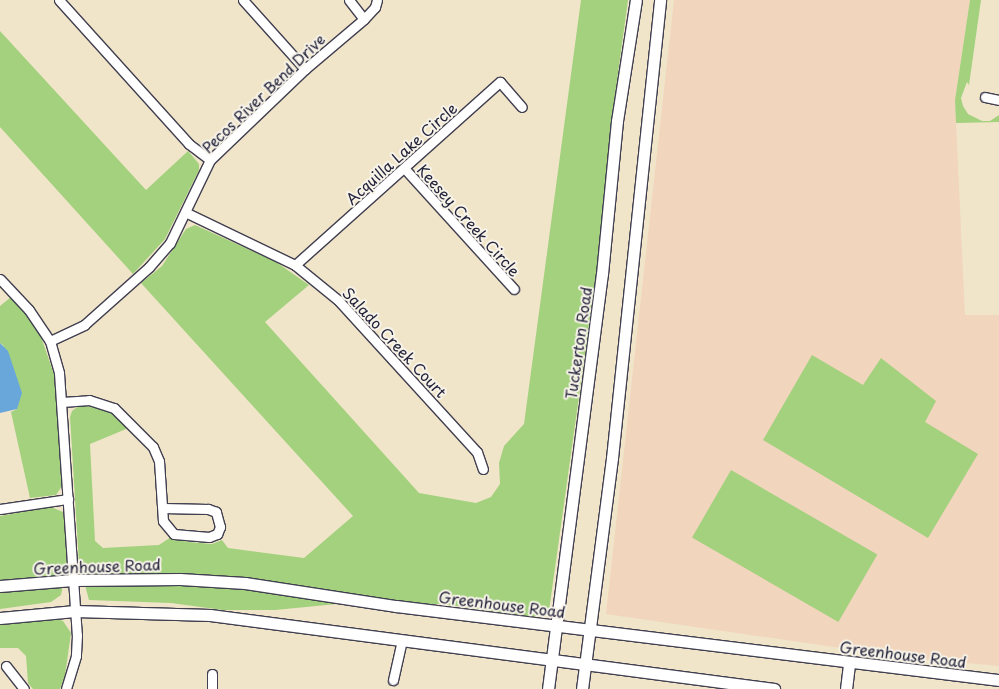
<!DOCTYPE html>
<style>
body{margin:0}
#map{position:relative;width:999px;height:689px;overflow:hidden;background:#f0e5c9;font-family:"Playpen Sans",sans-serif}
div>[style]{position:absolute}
.built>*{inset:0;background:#f1d5bd}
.green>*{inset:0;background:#a3d17e;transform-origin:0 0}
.water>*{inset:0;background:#69a7db}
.roads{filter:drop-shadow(1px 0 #413f50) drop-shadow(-1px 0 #413f50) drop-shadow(0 1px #413f50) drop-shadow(0 -1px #413f50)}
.minor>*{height:9px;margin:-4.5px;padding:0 4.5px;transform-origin:4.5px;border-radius:4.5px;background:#fff}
.secondary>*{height:11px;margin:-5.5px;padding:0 5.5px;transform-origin:5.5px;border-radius:5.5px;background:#fff}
span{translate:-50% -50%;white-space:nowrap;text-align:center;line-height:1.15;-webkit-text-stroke:4px #f7f3e8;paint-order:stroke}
.street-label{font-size:15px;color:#22223b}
</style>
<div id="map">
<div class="built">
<i style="clip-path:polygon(674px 0,970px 0,955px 100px,956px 123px,965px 315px,999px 315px,999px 666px,903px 657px,606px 614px)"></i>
</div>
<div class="green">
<i style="clip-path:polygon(581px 0,628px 0,611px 124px,602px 232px,549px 611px,534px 617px,442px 604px,337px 604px,275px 610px,223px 610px,171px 603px,89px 600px,79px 563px,70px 417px,72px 411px,80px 405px,106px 410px,131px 427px,90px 444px,95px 541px,103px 548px,159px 545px,171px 537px,188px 542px,212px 544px,222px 540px,228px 548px,304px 558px,353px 516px,141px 283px,162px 266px,186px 229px,195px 225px,276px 262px,309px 285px,265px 322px,419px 493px,476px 503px,491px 497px,500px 484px,499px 463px,504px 446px,524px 424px)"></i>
<i style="clip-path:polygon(970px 0,981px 0,969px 85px,967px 82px,961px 98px,963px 106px,968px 114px,982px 121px,990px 121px,999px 115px,999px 122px,956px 123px,955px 100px)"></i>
<i style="clip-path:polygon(0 31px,146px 190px,188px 151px,199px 164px,199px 170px,165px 239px,133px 274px,0 127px)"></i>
<i style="clip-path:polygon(11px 297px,39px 331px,56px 380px,62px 486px,56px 495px,30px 498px,11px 412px,17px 409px,3px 345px,0 343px,0 306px)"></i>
<i style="clip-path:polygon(812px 355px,863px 385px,881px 358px,936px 401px,925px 422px,978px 454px,928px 538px,763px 440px)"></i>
<i style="left:731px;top:470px;width:169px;height:78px;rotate:30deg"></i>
<i style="clip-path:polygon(51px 507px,63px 512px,64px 519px,67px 565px,61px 595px,51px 602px,0 609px,0 516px)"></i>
<i style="clip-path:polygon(57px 619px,63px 621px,71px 633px,65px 675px,60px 689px,33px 689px,28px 683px,26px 656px,18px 648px,0 648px,0 625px)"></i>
</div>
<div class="water">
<i style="clip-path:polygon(0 343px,8px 351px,22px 393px,17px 409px,0 413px)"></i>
</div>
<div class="roads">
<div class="minor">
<i style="left:59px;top:0;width:194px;rotate:47.9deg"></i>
<i style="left:189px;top:144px;width:26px;rotate:37deg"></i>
<i style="left:243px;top:0;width:93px;rotate:48.1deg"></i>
<i style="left:349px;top:0;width:24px;rotate:52deg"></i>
<i style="left:985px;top:97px;width:14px;rotate:12deg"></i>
<i style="left:405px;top:169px;width:162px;rotate:47.8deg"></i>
<i style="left:187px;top:213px;width:120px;rotate:25.7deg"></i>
<i style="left:295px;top:265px;width:55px;rotate:39.1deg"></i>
<i style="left:338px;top:300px;width:206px;rotate:47.6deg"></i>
<i style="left:477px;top:452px;width:18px;rotate:71deg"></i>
<i style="left:295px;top:265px;width:275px;rotate:-41.8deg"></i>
<i style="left:500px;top:82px;width:33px;rotate:49deg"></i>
<i style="left:0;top:279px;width:42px;rotate:46.9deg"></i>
<i style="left:29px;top:310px;width:37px;rotate:56deg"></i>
<i style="left:50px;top:341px;width:33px;rotate:74deg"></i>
<i style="left:59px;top:373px;width:263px;rotate:86.1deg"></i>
<i style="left:77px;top:635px;width:21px;rotate:93deg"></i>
<i style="left:76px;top:656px;width:34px;rotate:107deg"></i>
<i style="left:50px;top:341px;width:38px;rotate:-25deg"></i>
<i style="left:84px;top:325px;width:87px;rotate:-41.7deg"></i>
<i style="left:149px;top:267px;width:32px;rotate:-49deg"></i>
<i style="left:170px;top:243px;width:92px;rotate:-64.3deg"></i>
<i style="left:210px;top:160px;width:132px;rotate:-43.8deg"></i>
<i style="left:305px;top:69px;width:77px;rotate:-40.3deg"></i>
<i style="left:364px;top:19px;width:16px;rotate:-47deg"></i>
<i style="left:375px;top:7px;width:7px;rotate:-74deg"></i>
<i style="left:62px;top:402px;width:27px;rotate:-4deg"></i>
<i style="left:89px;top:400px;width:26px;rotate:18deg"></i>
<i style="left:114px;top:408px;width:55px;rotate:45deg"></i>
<i style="left:153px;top:447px;width:15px;rotate:67deg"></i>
<i style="left:159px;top:461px;width:60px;rotate:86.2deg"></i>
<i style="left:163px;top:521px;width:17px;rotate:50deg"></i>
<i style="left:174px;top:534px;width:35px;rotate:5deg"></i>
<i style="left:209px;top:537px;width:9px;rotate:-21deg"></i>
<i style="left:217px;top:534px;width:8px;rotate:-67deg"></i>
<i style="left:220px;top:527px;width:16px;rotate:-105deg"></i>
<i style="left:216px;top:512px;width:9px;rotate:-159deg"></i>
<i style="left:208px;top:509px;width:45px;rotate:-178.7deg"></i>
<i style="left:0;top:509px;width:69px;rotate:-8.4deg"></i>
<i style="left:6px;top:666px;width:29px;rotate:52deg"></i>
<i style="left:393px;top:680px;width:41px;rotate:-77.3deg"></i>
<i style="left:212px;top:689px;width:15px;rotate:-90deg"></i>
</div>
<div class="secondary">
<i style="left:0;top:586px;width:73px;rotate:-4.7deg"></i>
<i style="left:73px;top:580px;width:107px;rotate:-0.5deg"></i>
<i style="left:180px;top:579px;width:65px;rotate:3.5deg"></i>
<i style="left:245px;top:583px;width:153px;rotate:8.7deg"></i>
<i style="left:396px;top:606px;width:608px;rotate:7deg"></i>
<i style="left:0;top:618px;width:75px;rotate:-5.3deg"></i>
<i style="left:75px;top:611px;width:135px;rotate:1.7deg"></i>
<i style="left:210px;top:615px;width:569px;rotate:7.47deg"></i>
<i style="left:548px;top:689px;width:418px;rotate:-82.6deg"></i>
<i style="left:602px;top:274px;width:154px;rotate:-84.4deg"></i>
<i style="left:617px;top:121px;width:122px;rotate:-81.1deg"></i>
<i style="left:582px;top:689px;width:233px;rotate:-82.6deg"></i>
<i style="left:612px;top:458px;width:461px;rotate:-84deg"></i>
<i style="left:846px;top:689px;width:26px;rotate:-83deg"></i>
</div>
</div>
<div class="street-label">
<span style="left:263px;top:93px;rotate:-44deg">Pecos River Bend Drive</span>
<span style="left:401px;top:153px;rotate:-42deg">Acquilla Lake Circle</span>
<span style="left:469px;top:220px;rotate:48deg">Keesey Creek Circle</span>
<span style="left:395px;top:342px;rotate:47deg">Salado Creek Court</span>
<span style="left:578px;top:343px;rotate:-82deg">Tuckerton Road</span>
<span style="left:97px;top:566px;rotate:-2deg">Greenhouse Road</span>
<span style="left:502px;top:604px;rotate:7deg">Greenhouse Road</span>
<span style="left:903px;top:654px;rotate:7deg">Greenhouse Road</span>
</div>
</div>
